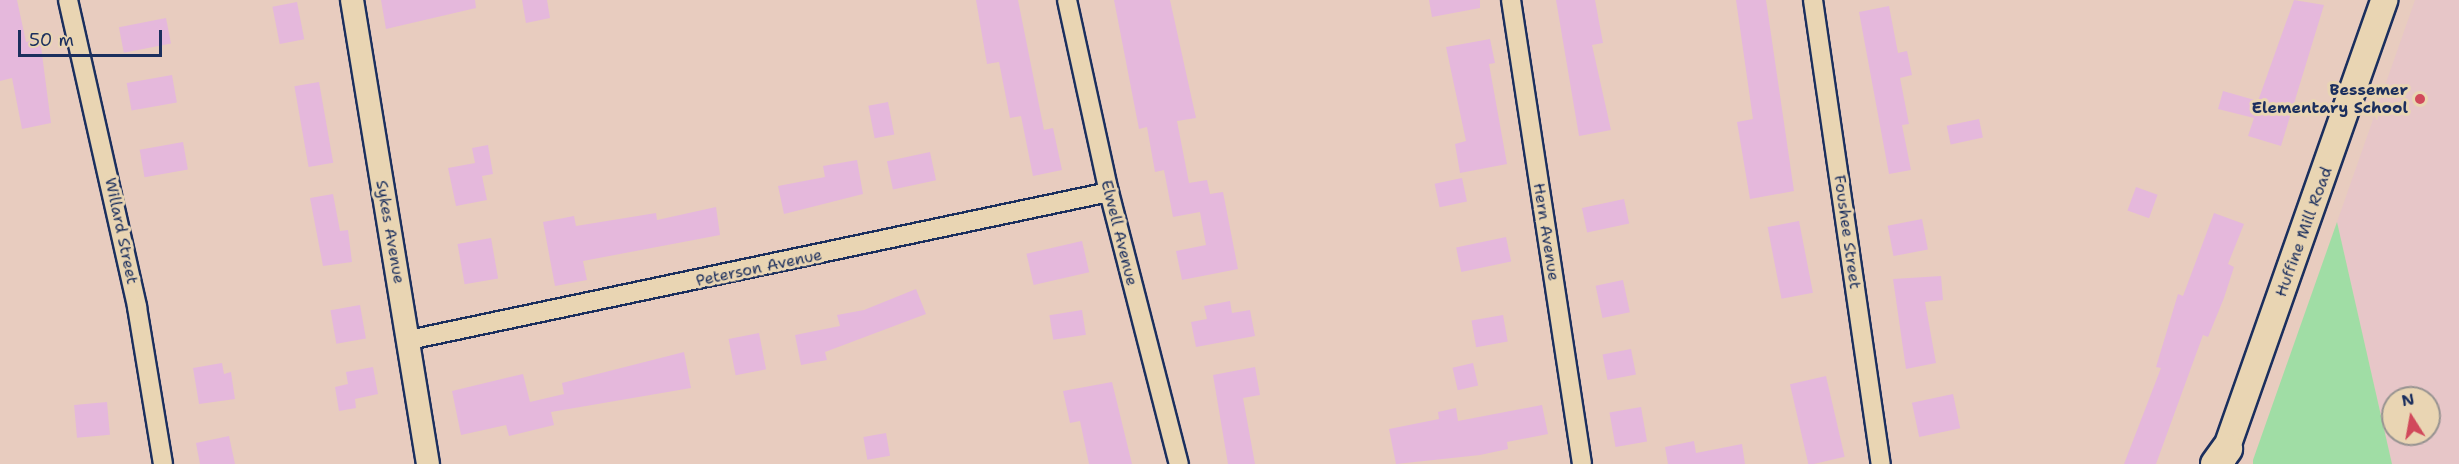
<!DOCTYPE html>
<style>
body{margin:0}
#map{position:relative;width:2459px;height:464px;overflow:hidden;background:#e8ccbf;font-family:"Shantell Sans",sans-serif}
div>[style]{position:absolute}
.built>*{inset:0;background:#e7c6c8}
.green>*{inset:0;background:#a0dda5}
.building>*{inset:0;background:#e5b8dc;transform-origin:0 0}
.roads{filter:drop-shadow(2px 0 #1b2f5e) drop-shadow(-2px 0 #1b2f5e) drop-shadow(0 2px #1b2f5e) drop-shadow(0 -2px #1b2f5e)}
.minor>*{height:18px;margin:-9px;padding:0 9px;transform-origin:9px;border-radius:9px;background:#e9d5b3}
.tertiary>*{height:22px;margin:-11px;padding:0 11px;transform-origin:11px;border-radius:11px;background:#e9d5b3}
.secondary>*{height:26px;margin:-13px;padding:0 13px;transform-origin:13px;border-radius:13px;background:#e9d5b3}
.trunk>*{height:30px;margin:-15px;padding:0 15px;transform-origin:15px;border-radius:15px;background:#e9d5b3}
.dots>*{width:16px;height:16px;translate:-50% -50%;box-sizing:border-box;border:3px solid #e9d5b3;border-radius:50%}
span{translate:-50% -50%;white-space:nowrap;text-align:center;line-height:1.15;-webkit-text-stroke:6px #e9d5b3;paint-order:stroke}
.poi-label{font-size:16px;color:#1b2f5e;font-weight:700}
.right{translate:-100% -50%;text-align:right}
.street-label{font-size:16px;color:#1b2f5e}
.north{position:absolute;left:2381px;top:386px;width:60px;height:60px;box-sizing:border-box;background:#e9d5b3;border:2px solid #979391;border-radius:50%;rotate:349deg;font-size:16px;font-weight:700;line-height:24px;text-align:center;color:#1b2f5e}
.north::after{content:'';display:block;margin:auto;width:21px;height:27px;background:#d1495b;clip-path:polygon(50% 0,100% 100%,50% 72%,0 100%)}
.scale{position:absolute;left:18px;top:30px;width:144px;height:27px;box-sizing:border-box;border:3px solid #1b2f5e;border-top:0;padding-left:8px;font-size:18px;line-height:21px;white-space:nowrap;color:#1b2f5e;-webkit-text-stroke:4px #e9d5b3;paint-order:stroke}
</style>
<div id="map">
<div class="built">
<i style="clip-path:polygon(evenodd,2415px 0,2459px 0,2459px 464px,2392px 464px,2337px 222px,2415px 0,2393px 398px,2429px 398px,2429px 434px,2393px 434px,2393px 398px)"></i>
</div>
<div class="green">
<i style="clip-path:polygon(2337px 222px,2392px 464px,2253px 464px,2253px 460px)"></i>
</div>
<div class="building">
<i style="clip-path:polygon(0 0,17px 0,26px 42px,40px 39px,51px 123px,22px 129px,12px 78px,0 81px)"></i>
<i style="clip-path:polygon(381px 0,475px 0,476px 8px,386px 29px)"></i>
<i style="clip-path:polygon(522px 0,547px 0,550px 18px,526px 23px)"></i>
<i style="clip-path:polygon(976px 0,1018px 0,1044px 130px,1053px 128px,1062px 170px,1033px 176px,1021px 116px,1010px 118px,999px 62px,987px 64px)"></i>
<i style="clip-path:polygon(1114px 0,1170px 0,1196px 118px,1177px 121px,1189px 183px,1207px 180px,1210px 194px,1223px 192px,1238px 269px,1182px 280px,1176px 251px,1206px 245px,1200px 212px,1173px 217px,1164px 170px,1155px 172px,1147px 127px,1139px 129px)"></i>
<i style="clip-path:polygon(1429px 0,1480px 0,1480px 8px,1432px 17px)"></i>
<i style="clip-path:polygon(1556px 0,1595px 0,1603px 43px,1592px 45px,1611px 130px,1579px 136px)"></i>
<i style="clip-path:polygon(1736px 0,1766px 0,1794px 191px,1750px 199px,1737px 122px,1753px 119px)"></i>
<i style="clip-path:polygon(2294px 0,2324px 5px,2281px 146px,2248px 136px,2254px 118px,2218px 109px,2223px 91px,2258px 101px)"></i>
<i style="left:297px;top:2px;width:38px;height:25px;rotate:79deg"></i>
<i style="clip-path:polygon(1889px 6px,1898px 53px,1907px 51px,1912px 75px,1900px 78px,1909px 124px,1902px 125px,1911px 170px,1889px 174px,1859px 12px)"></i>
<i style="left:166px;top:18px;width:26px;height:48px;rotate:79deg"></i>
<i style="clip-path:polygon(1490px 39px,1495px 63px,1489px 64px,1507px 164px,1460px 173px,1455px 144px,1466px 141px,1446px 47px)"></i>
<i style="left:172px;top:75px;width:28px;height:46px;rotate:80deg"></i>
<i style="left:319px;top:82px;width:82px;height:25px;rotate:80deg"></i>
<i style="left:888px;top:102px;width:33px;height:20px;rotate:79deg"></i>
<i style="left:1979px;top:119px;width:19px;height:33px;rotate:78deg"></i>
<i style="left:183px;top:142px;width:28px;height:44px;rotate:80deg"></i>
<i style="clip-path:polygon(488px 145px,493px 174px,482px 176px,487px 200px,456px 206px,448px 168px,475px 163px,472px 148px)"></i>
<i style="left:930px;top:152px;width:29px;height:44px;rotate:78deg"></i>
<i style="clip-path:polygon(857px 160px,863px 194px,784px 214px,778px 186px,825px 177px,823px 166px)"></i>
<i style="left:1462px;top:178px;width:24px;height:28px;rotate:78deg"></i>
<i style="left:2136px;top:187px;width:23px;height:25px;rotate:20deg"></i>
<i style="clip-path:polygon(333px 194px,340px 231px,348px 230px,352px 262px,323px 266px,310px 198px)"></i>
<i style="left:1624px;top:199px;width:25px;height:43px;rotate:78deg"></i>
<i style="clip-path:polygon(716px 207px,720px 235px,583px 261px,587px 280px,555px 286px,543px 222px,574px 216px,576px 226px,656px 213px,657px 220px)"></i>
<i style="clip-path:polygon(2214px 213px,2244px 224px,2228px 264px,2234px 267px,2224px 298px,2208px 337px,2203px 335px,2156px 464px,2124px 464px,2161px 368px,2156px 367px,2178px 294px,2183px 296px)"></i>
<i style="left:1922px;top:219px;width:31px;height:35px;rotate:79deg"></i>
<i style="left:1799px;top:221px;width:73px;height:32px;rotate:79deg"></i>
<i style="left:1506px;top:237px;width:25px;height:51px;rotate:78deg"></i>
<i style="left:491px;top:238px;width:41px;height:34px;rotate:80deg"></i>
<i style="left:1082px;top:241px;width:32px;height:57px;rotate:77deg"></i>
<i style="clip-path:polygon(1941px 276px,1943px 300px,1925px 302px,1936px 363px,1906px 369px,1893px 279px)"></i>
<i style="left:1623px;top:280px;width:33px;height:28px;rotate:78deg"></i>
<i style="clip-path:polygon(916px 289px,926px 314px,825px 352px,827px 360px,801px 365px,795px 335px,840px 326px,837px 315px,864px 310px)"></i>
<i style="clip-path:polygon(1230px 301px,1232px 313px,1250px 310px,1255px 336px,1196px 347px,1191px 322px,1207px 319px,1204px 306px)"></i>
<i style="left:360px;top:305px;width:34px;height:30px;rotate:80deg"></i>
<i style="left:1082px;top:310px;width:25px;height:33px;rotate:81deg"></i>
<i style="left:1503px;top:315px;width:27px;height:32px;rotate:80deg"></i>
<i style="left:759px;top:333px;width:37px;height:31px;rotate:79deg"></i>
<i style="left:1631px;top:349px;width:26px;height:29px;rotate:79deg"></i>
<i style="clip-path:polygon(684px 352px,691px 388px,551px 412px,554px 425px,509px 436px,506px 425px,461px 435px,452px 391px,523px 374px,530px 402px,564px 394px,562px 383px)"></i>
<i style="clip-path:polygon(222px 363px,224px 374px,231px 372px,235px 399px,199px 404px,193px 368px)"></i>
<i style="left:1473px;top:363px;width:23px;height:21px;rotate:77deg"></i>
<i style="clip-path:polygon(373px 367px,378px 394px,355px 399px,356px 408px,339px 411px,335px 387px,348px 384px,346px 372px)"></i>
<i style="clip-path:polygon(1255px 367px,1260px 395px,1243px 398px,1255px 464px,1228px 464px,1213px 375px)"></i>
<i style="left:1826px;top:376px;width:83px;height:37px;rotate:77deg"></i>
<i style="clip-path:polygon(1112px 382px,1132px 464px,1089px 464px,1080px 421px,1070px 423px,1063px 391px)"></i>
<i style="left:1953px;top:394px;width:35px;height:42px;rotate:78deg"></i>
<i style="left:107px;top:402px;width:33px;height:33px;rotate:85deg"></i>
<i style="clip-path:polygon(1542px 405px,1548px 434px,1507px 442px,1508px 449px,1480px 455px,1396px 464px,1389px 429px,1439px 419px,1438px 412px,1456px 408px,1458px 421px)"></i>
<i style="left:1641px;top:407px;width:35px;height:32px;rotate:80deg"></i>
<i style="left:886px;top:433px;width:23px;height:23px;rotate:80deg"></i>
<i style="clip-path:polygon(229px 436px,235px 464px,200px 464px,196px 443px)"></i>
<i style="clip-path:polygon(1694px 441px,1696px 453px,1742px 444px,1745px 464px,1668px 464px,1665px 447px)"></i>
</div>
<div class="roads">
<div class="minor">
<i style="left:68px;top:0;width:315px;rotate:77.3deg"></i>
<i style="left:137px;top:307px;width:159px;rotate:80.6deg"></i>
<i style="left:1067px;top:0;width:197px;rotate:77.7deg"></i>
<i style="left:1109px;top:192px;width:281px;rotate:75.6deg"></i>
<i style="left:1511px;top:0;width:469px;rotate:81.3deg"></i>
<i style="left:1813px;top:0;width:469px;rotate:81.7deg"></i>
<i style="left:409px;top:340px;width:715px;rotate:-11.94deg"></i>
</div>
<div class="tertiary">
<i style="left:352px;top:0;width:470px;rotate:80.7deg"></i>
</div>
<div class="secondary">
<i style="left:2221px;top:464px;width:492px;rotate:-70.6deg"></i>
</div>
<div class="trunk">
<i style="left:2216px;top:464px;width:19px;rotate:-54deg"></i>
</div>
</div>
<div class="dots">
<i style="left:2420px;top:99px;background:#d1495b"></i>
</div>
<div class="poi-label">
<span class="right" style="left:2408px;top:99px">Bessemer<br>Elementary School</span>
</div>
<div class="street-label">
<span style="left:121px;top:231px;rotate:78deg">Willard Street</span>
<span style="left:390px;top:232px;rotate:80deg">Sykes Avenue</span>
<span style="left:1546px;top:232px;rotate:81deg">Hern Avenue</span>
<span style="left:1847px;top:232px;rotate:82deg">Foushee Street</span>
<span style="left:2304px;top:232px;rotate:-70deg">Huffine Mill Road</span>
<span style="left:1119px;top:233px;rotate:76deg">Elwell Avenue</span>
<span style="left:759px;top:268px;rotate:-12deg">Peterson Avenue</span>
</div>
<div class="north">N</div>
<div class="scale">50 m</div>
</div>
